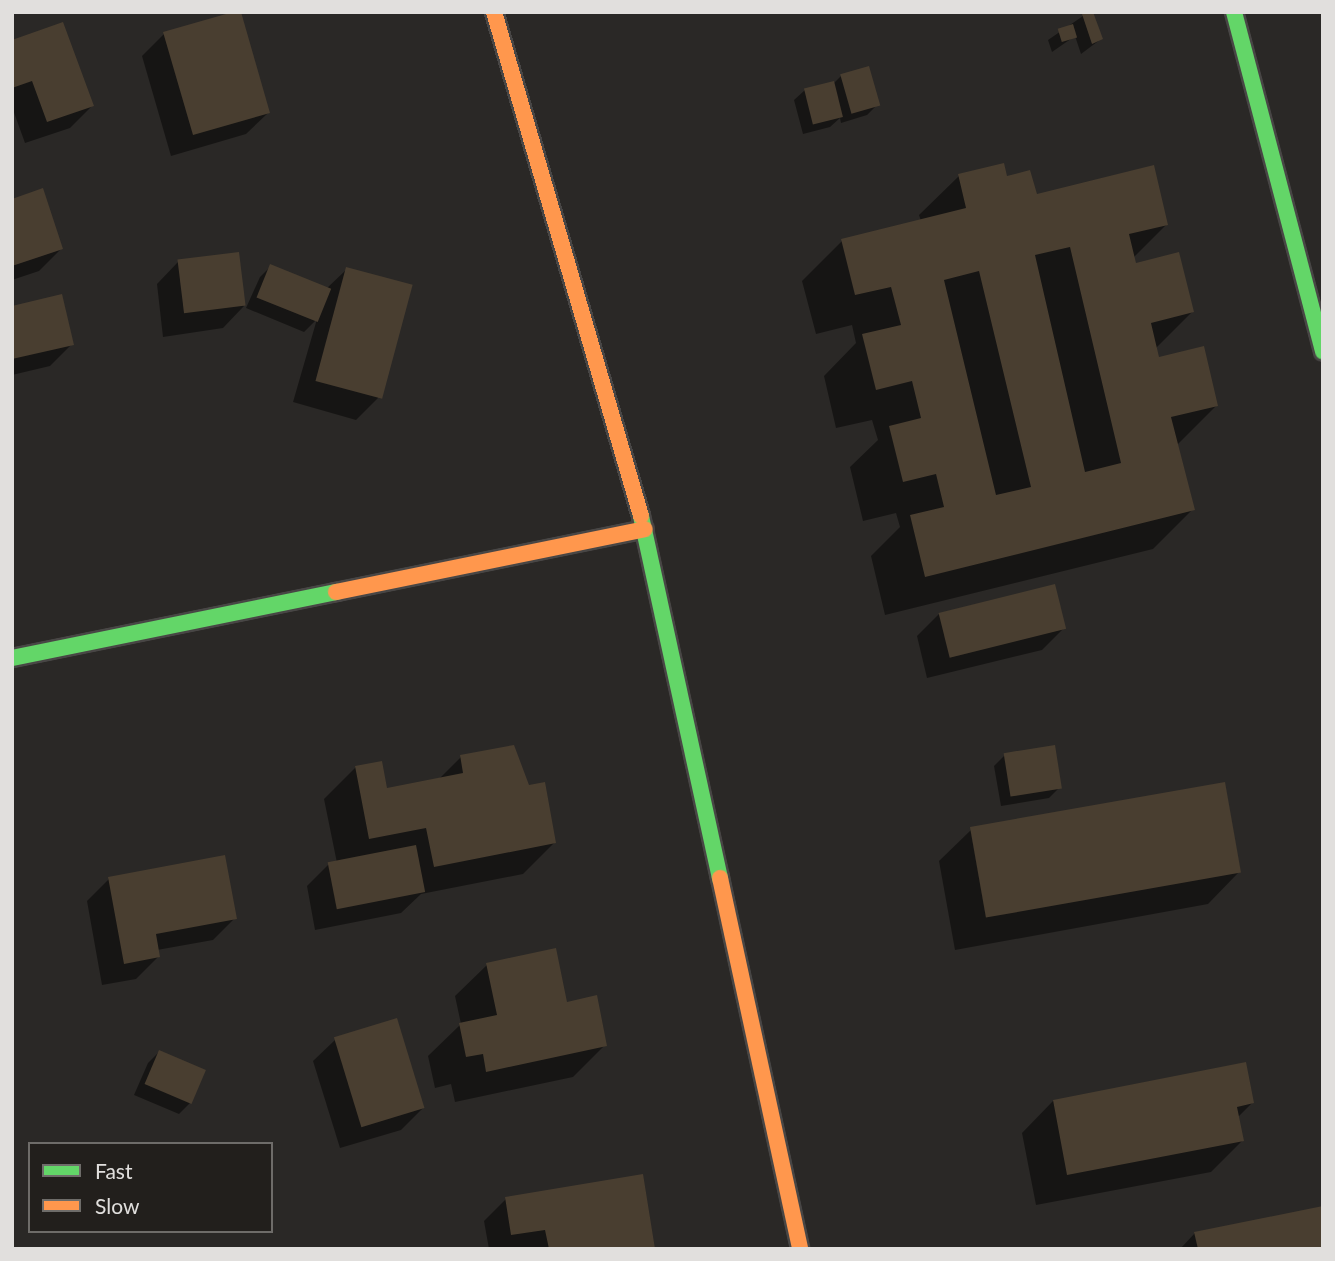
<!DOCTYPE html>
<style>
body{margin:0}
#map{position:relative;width:1335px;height:1261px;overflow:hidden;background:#2a2826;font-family:Lato,sans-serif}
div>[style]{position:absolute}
.shadow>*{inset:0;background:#0007}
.building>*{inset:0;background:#493e30;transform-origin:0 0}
.roads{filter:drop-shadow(2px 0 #484645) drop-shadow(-2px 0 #484645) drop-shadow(0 2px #484645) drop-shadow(0 -2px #484645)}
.fast>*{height:16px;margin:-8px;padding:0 8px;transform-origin:8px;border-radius:8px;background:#63d668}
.slow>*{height:16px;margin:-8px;padding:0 8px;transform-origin:8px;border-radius:8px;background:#ff974d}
span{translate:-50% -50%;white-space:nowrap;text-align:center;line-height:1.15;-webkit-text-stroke:7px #221f1c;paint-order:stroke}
.frame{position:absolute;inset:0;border:14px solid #e1dfdd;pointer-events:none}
.legend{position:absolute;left:28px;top:1142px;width:245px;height:91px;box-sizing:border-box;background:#221f1c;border:2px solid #6e6c69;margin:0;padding:9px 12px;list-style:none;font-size:21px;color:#e1dfdd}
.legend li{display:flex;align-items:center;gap:14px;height:35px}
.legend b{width:35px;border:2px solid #6e6c69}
</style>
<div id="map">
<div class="shadow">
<i style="clip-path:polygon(1083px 16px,1101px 39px,1081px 54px,1075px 36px,1052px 52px,1048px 40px)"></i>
<i style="clip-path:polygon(164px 34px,268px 113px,246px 134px,171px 156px,142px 56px)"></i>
<i style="clip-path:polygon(12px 42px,92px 106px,70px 128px,25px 143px,12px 107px)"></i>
<i style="clip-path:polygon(841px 76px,878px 104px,867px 115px,841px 123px,840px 118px,830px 127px,803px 134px,794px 100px,805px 90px,834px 83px)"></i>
<i style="clip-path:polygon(959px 176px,1005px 178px,1036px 196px,1166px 225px,1133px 258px,1135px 265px,1192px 312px,1156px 348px,1158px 359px,1217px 405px,1177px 445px,1193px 509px,1153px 549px,885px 615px,871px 556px,900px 527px,896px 513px,863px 521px,850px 467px,878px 440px,872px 420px,836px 428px,824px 376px,856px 343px,852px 325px,816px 334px,802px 281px,842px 241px,921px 221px,919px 215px)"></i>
<i style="clip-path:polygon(12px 200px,61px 249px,39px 271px,12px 280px)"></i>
<i style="clip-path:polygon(178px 262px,244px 306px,223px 328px,163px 337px,157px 284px)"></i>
<i style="clip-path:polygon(271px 266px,326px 289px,347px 269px,378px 398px,356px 420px,293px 402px,317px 319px,304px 332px,246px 308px,260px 277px)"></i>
<i style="clip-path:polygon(12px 307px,72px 344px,50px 366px,12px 375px)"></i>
<i style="clip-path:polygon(939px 614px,1064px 628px,1042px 650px,927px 678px,917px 636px)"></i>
<i style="clip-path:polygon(1005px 755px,1060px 787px,1049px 798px,1001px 806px,994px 766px)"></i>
<i style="clip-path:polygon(461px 757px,527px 787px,554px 843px,523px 874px,421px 894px,401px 913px,315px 930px,307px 886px,329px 864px,337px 863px,324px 799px,356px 767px,386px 790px,438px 780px)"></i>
<i style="clip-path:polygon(971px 830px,1239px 872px,1208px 904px,955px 950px,939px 861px)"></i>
<i style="clip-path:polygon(109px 879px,235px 918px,213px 940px,157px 950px,158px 957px,136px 979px,102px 985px,87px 901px)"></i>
<i style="clip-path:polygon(487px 965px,566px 1004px,605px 1045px,573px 1077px,455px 1102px,451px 1084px,435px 1088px,428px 1056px,461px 1024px,455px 996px)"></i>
<i style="clip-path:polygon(335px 1040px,423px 1108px,401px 1130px,340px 1148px,313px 1061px)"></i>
<i style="clip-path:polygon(159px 1052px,190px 1103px,179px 1114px,134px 1095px,148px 1063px)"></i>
<i style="clip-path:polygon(1053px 1101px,1252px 1103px,1238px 1117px,1243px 1140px,1211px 1172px,1036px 1205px,1022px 1133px)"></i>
<i style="clip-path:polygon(506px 1199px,653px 1249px,489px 1249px,484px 1221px)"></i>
<i style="clip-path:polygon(1195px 1233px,1323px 1249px,1180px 1249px)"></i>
</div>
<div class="building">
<i style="clip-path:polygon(233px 12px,241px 12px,270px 113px,193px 135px,163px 32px)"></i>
<i style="clip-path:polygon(1089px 12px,1093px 12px,1103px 39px,1092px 44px,1082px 14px)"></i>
<i style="clip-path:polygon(63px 22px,94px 106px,47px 122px,32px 81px,12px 88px,12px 40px)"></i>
<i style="left:1073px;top:24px;width:14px;height:16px;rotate:73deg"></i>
<i style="left:869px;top:66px;width:41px;height:30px;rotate:74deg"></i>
<i style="left:834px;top:81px;width:37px;height:31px;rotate:76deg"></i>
<i style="clip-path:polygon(evenodd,1004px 163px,1007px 176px,1030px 170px,1037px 194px,1154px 165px,1168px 225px,1129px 234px,1136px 263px,1179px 252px,1194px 312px,1151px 323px,1159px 357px,1204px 346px,1218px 406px,1171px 417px,1195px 510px,925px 577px,910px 515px,944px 507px,936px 474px,903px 482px,889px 426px,921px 418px,912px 381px,876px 390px,862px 334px,901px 325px,891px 287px,855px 295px,841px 239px,966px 208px,958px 174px,1004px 163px,1070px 247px,1121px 463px,1085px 472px,1035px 255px,1070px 247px,1004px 163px,979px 271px,1031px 487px,996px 495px,944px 280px,979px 271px)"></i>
<i style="clip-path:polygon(43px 188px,63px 249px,12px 266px,12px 199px)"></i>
<i style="left:239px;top:252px;width:54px;height:62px;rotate:83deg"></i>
<i style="left:270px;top:264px;width:66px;height:36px;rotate:22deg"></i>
<i style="left:346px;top:267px;width:69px;height:118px;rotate:15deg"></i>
<i style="clip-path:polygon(62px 294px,74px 345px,12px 359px,12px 306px)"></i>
<i style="left:1055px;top:584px;width:46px;height:120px;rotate:76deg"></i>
<i style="clip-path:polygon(514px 745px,529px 785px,545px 782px,556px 843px,434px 867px,426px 828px,369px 839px,355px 766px,382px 761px,387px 788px,463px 773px,460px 755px)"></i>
<i style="left:1055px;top:745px;width:44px;height:52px;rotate:81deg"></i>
<i style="left:1225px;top:782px;width:92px;height:259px;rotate:80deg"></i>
<i style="left:416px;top:845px;width:48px;height:90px;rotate:79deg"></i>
<i style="clip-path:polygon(225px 855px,237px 919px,156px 934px,160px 957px,124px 964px,108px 877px)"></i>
<i style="clip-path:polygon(556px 948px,567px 1002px,597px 995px,607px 1046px,486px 1072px,483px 1054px,466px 1057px,459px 1023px,497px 1015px,486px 963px)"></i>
<i style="left:397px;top:1018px;width:94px;height:66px;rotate:73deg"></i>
<i style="left:159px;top:1050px;width:51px;height:37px;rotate:23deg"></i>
<i style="clip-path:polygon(1246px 1062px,1254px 1103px,1237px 1107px,1244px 1141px,1067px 1175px,1053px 1100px)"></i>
<i style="clip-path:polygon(643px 1174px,655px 1249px,549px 1249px,545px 1230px,511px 1235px,505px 1197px)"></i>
<i style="clip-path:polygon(1323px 1206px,1323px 1249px,1198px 1249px,1194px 1232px)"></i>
</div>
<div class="roads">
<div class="fast">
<i style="left:1234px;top:12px;width:351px;rotate:75.3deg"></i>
<i style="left:641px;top:516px;width:371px;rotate:77.7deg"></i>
<i style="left:12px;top:658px;width:331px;rotate:-11.5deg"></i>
</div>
<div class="slow">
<i style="left:494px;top:12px;width:525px;rotate:73.74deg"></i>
<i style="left:336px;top:592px;width:315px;rotate:-11.5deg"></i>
<i style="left:720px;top:878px;width:380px;rotate:77.8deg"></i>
</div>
</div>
<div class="frame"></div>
<ul class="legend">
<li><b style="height:9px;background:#63d668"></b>Fast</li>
<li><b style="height:9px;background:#ff974d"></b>Slow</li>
</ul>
</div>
